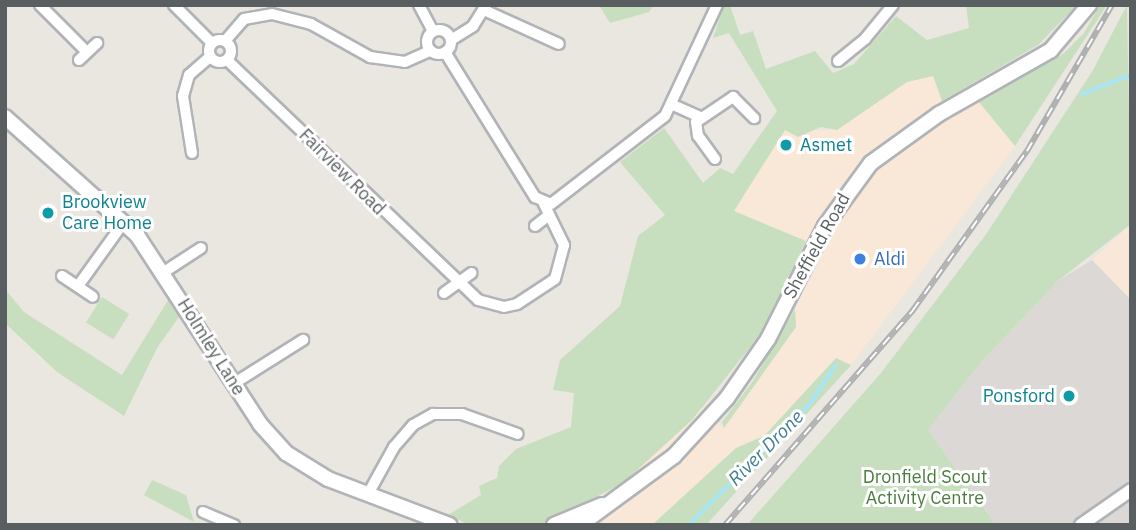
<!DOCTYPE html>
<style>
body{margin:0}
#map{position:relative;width:1136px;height:530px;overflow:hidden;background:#eae6e0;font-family:"IBM Plex Sans",sans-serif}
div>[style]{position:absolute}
.commercial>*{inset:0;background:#f9e8d7}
.industrial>*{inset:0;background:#dcd8d5}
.green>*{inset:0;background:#c8dfbf;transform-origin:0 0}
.stream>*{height:3.5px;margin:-1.75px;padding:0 1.75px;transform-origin:1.75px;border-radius:1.75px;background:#a7e6f4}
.roads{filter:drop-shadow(2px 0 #b1b4b7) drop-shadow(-2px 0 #b1b4b7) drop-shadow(0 2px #b1b4b7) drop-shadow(0 -2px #b1b4b7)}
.minor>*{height:10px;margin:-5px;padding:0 5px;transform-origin:5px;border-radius:5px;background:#fff}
.minor>.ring{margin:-5px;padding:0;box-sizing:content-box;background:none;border:10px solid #fff;border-radius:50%}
.tertiary>*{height:12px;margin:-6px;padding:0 6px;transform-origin:6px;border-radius:6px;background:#fff}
.secondary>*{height:14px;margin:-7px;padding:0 7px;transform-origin:7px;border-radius:7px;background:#fff}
.rail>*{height:6px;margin-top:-3px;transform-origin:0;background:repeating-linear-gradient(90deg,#fff 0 10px,#afb0b0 0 20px);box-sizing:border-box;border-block:2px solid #afb0b0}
.dots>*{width:19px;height:19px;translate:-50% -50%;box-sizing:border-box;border:4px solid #fff;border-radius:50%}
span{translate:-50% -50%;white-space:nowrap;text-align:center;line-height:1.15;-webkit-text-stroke:6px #fff;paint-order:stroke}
.culture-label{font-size:18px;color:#0d838f}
.left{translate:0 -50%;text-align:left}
.right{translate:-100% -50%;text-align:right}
.street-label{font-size:18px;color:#595e60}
.shop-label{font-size:18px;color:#366cbe}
.park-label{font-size:18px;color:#4a7b3d}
.water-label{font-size:19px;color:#427e93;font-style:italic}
.frame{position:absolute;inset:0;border:7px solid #595e60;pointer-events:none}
</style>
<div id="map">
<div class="commercial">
<i style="clip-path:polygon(933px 76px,950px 119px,979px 102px,1015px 146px,851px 365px,836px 358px,764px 436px,736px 448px,652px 525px,543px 525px,623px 483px,702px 407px,723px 428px,796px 327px,795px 309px,825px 250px,734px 211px,785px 130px,837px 130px,907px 82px)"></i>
<i style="clip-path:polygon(1131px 224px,1131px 300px,1092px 260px)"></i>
</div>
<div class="industrial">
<i style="clip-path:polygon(1092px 260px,1131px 300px,1131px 525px,996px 525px,928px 430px,982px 361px,1059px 280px)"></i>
</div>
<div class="green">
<i style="clip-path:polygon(599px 5px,654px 5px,649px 12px,610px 23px)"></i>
<i style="clip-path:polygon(724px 5px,730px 5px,740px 35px,753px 31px,766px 69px,815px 51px,833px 73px,854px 64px,896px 16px,927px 40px,969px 28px,966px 5px,1077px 5px,1038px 45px,942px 101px,933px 76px,907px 82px,837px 130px,821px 127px,798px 137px,785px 130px,734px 211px,806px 241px,759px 336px,692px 420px,623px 483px,543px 525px,470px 525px,448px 515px,481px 495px,479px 486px,497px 478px,499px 466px,516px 449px,571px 427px,574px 393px,553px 390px,560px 360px,620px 306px,638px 236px,665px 215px,620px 162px,664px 128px,703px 183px,720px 168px,733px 174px,777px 111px,729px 33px,713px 38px)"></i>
<i style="clip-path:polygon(1100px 5px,1107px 5px,1015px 146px,979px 102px,1063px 54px,1084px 33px)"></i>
<i style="clip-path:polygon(1127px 5px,1131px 224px,1059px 280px,982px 361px,928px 430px,996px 525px,747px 525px,881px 373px,987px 233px,1093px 70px)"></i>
<i style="clip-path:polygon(5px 289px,24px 312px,122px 375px,170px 297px,181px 314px,157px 348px,124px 416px,57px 372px,5px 323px)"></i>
<i style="left:102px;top:297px;width:32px;height:30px;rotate:32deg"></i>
<i style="clip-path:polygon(795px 309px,796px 327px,724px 428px,722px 422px,753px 381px)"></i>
<i style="clip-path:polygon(836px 358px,851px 365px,706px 525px,652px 525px,736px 448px,764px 436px)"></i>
<i style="clip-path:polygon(152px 480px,186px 495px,194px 522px,144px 495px)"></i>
</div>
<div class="stream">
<i style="left:1082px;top:94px;width:53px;rotate:-21.2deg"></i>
<i style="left:689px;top:525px;width:170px;rotate:-45deg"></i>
<i style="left:809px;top:405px;width:47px;rotate:-56.3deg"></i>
</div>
<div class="roads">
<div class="minor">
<i style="left:40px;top:5px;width:66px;rotate:45deg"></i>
<i style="left:174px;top:5px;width:54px;rotate:45deg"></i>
<i style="left:419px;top:5px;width:30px;rotate:62deg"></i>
<i style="left:484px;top:10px;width:82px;rotate:24.4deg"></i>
<i class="ring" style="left:427px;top:30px;width:14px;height:14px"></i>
<i class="ring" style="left:209px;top:40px;width:12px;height:12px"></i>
<i style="left:451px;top:40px;width:26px;rotate:-32deg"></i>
<i style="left:473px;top:26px;width:25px;rotate:-58deg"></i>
<i style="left:225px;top:41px;width:29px;rotate:-49deg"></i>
<i style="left:244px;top:19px;width:28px;rotate:-10deg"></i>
<i style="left:272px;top:14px;width:40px;rotate:14.4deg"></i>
<i style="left:311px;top:24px;width:68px;rotate:29.2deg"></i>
<i style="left:370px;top:57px;width:35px;rotate:8deg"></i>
<i style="left:405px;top:62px;width:27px;rotate:-24deg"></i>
<i style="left:445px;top:52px;width:171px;rotate:58.2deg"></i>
<i style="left:535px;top:197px;width:17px;rotate:24deg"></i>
<i style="left:551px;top:204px;width:144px;rotate:-37.7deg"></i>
<i style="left:665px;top:116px;width:123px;rotate:-64.9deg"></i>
<i style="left:79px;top:60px;width:25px;rotate:-43deg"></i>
<i style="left:227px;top:60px;width:347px;rotate:43.7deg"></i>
<i style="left:478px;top:300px;width:27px;rotate:15deg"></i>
<i style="left:504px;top:307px;width:13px;rotate:-13deg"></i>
<i style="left:517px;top:304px;width:45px;rotate:-33.3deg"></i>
<i style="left:555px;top:279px;width:35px;rotate:-75deg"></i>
<i style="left:564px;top:245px;width:46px;rotate:-116deg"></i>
<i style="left:838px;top:61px;width:35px;rotate:-39deg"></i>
<i style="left:865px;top:39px;width:44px;rotate:-50.5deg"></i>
<i style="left:671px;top:104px;width:34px;rotate:24deg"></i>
<i style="left:192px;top:153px;width:58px;rotate:-99deg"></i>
<i style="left:183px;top:96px;width:22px;rotate:-74deg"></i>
<i style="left:189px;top:75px;width:28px;rotate:-41deg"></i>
<i style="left:715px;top:159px;width:29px;rotate:-126deg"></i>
<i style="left:698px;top:136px;width:14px;rotate:-98deg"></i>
<i style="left:696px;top:122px;width:45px;rotate:-34deg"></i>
<i style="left:733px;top:97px;width:30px;rotate:45deg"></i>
<i style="left:535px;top:226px;width:16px;rotate:-38deg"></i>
<i style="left:164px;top:272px;width:44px;rotate:-33deg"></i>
<i style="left:62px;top:276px;width:37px;rotate:34deg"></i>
<i style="left:78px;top:286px;width:79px;rotate:-54.3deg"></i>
<i style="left:444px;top:293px;width:34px;rotate:-36deg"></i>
<i style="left:233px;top:384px;width:83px;rotate:-32.2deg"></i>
<i style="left:368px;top:494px;width:54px;rotate:-61deg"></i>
<i style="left:394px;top:447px;width:29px;rotate:-49deg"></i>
<i style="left:413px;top:425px;width:23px;rotate:-29deg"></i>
<i style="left:433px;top:414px;width:29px"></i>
<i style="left:462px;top:414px;width:59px;rotate:19.7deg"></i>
<i style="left:203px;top:512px;width:34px;rotate:23deg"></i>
</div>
<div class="tertiary">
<i style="left:1081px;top:525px;width:61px;rotate:-35deg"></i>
</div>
<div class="secondary">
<i style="left:5px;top:117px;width:177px;rotate:41.8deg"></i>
<i style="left:137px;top:235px;width:225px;rotate:56.9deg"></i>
<i style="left:260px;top:424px;width:39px;rotate:48deg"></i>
<i style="left:286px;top:453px;width:49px;rotate:31.8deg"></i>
<i style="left:328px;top:479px;width:130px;rotate:20.7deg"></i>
<i style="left:554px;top:525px;width:52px;rotate:-22.6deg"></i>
<i style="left:580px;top:525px;width:117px;rotate:-36.3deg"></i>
<i style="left:674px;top:456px;width:79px;rotate:-47.6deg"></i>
<i style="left:727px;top:398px;width:72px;rotate:-55.2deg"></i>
<i style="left:768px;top:339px;width:127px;rotate:-63.2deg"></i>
<i style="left:825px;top:226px;width:78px;rotate:-53.9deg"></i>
<i style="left:871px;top:163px;width:84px;rotate:-35.8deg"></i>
<i style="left:939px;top:114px;width:129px;rotate:-29.7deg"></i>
<i style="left:1051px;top:50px;width:59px;rotate:-49.8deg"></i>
</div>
</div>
<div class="rail">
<i style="left:725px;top:525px;width:286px;rotate:-48.8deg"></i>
<i style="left:913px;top:310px;width:196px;rotate:-54.4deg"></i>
<i style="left:1027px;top:151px;width:169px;rotate:-59.8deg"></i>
</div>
<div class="dots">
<i style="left:786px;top:145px;background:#0f9aa8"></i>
<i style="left:48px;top:213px;background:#0f9aa8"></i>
<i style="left:860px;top:259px;background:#3f7fe0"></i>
<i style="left:1069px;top:396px;background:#0f9aa8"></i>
</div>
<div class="culture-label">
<span class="left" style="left:800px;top:145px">Asmet</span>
<span class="left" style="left:62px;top:213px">Brookview<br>Care Home</span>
<span class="right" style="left:1055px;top:396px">Ponsford</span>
</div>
<div class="street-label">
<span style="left:342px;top:172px;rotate:45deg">Fairview Road</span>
<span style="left:817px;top:246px;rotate:-61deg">Sheffield Road</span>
<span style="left:211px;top:347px;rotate:58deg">Holmley Lane</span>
</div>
<div class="shop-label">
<span class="left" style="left:874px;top:259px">Aldi</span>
</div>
<div class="park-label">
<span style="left:925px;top:488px">Dronfield Scout<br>Activity Centre</span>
</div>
<div class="water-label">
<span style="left:766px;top:448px;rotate:-45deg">River Drone</span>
</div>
<div class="frame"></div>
</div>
